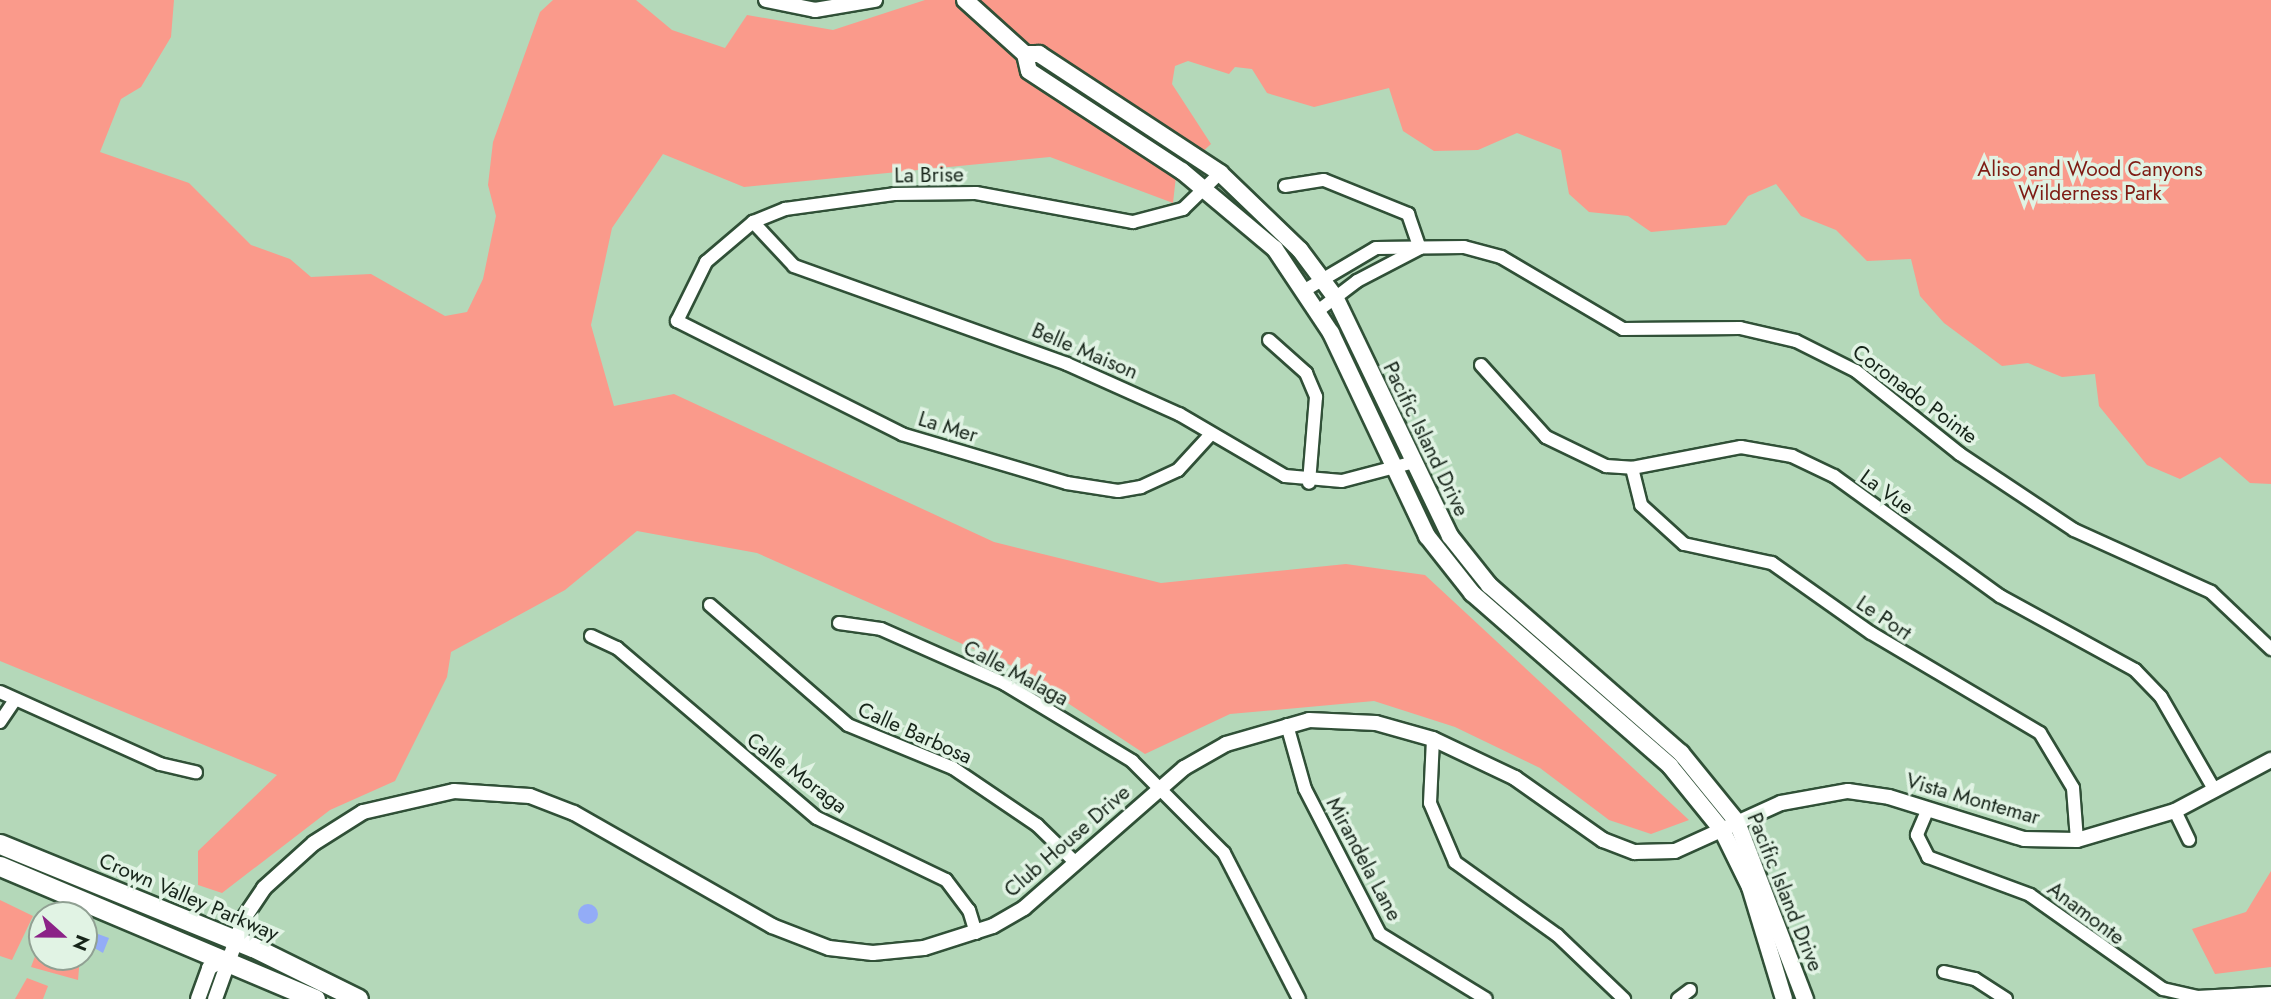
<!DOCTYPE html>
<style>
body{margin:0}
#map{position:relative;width:2271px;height:999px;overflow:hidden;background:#b4d8b9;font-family:Jost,sans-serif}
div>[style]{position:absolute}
.green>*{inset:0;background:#fa9a8b}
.water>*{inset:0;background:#93acf7}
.round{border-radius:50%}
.roads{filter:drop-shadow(2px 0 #305037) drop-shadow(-2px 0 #305037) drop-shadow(0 2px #305037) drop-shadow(0 -2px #305037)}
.minor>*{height:12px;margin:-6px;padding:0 6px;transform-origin:6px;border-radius:6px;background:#fff}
.tertiary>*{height:14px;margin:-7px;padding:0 7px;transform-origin:7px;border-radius:7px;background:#fff}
.secondary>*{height:16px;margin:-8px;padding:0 8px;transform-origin:8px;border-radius:8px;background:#fff}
.primary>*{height:19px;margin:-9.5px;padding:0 9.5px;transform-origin:9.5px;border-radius:9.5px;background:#fff}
span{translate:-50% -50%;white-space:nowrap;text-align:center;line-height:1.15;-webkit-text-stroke:7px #e1f3e4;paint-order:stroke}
.park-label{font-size:21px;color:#7e1b13}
.street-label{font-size:21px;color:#162419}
.north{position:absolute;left:28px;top:901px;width:70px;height:70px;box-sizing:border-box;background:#e1f3e4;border:2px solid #90a093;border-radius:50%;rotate:111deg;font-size:19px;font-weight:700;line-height:28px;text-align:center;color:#162419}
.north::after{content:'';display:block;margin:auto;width:24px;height:32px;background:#8b2287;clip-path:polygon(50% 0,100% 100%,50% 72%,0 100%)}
</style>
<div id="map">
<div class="green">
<i style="clip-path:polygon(0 0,174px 0,171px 37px,141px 87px,121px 99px,100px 152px,189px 183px,251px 245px,290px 259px,311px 277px,371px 274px,445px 316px,467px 312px,483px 279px,496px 216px,488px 185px,493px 142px,540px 12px,553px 0,636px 0,672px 30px,725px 48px,747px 15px,833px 30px,925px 0,2271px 0,2271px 484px,2250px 483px,2220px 457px,2180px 479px,2147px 465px,2099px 406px,2095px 374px,2062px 377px,2028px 363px,2002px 366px,1944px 323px,1920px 296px,1911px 259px,1867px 261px,1836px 230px,1801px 216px,1776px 184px,1748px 196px,1726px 225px,1651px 232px,1628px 216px,1589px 212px,1569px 194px,1561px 150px,1517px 133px,1478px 150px,1434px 151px,1403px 131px,1389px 88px,1314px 107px,1267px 93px,1252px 69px,1235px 67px,1229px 74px,1188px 61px,1175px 66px,1172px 84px,1211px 144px,1176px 176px,1173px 203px,1050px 157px,744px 187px,663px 154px,612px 228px,591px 325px,614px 406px,674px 394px,994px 542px,1161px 583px,1346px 564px,1425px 575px,1689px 820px,1651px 834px,1609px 820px,1540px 768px,1455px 727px,1374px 701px,1230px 714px,1145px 754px,1010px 665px,757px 553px,637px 531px,565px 590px,451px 652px,447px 677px,395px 781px,330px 810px,222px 893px,198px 885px,198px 851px,277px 775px,0 661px)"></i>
<i style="clip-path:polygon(2271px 871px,2271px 967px,2215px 974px,2192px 929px,2246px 912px)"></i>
<i style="clip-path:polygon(0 900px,33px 916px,12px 960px,0 956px)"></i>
<i style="clip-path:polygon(40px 943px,42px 957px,80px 957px,78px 980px,31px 967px)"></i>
<i style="clip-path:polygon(27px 978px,48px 986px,43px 999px,15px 999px)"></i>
</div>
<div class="water">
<i class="round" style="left:578px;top:904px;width:20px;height:20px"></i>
<i style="clip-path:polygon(84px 929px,109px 938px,103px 953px,84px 942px)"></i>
</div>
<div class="roads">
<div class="minor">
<i style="left:1285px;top:186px;width:39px;rotate:-9deg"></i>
<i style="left:1324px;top:180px;width:91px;rotate:22deg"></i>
<i style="left:1408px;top:214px;width:36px;rotate:71deg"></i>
<i style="left:753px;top:222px;width:60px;rotate:47deg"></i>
<i style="left:794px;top:266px;width:290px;rotate:19.7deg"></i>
<i style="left:1067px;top:364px;width:123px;rotate:24.1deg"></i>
<i style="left:1179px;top:414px;width:123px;rotate:30.3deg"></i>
<i style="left:1285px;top:476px;width:57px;rotate:5deg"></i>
<i style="left:1342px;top:481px;width:70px;rotate:-14.8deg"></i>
<i style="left:1305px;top:290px;width:82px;rotate:-30.6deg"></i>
<i style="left:1376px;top:248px;width:88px;rotate:-0.7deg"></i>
<i style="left:1464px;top:247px;width:38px;rotate:15deg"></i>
<i style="left:1501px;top:257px;width:142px;rotate:30.5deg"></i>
<i style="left:1623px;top:329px;width:117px;rotate:-0.5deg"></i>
<i style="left:1740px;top:328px;width:57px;rotate:13.1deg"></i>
<i style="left:1796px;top:341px;width:67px;rotate:26.6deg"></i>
<i style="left:1856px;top:371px;width:133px;rotate:38.6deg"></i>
<i style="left:1960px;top:454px;width:137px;rotate:33.7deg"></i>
<i style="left:2074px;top:530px;width:150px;rotate:24.3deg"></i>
<i style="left:2211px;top:592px;width:83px;rotate:43.5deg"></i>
<i style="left:1319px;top:310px;width:48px;rotate:-37.3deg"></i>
<i style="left:1357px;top:281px;width:71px;rotate:-27.6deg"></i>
<i style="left:1269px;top:340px;width:50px;rotate:41.7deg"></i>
<i style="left:1306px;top:373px;width:26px;rotate:67deg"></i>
<i style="left:1316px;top:397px;width:86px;rotate:94.7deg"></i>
<i style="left:1481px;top:365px;width:97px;rotate:47.9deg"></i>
<i style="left:1546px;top:437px;width:67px;rotate:25.8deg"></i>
<i style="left:1606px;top:466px;width:26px;rotate:4deg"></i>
<i style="left:1632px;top:468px;width:111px;rotate:-10.9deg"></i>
<i style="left:1741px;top:447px;width:52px;rotate:10deg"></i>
<i style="left:1792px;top:456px;width:47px;rotate:25.5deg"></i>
<i style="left:1834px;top:476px;width:205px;rotate:35.9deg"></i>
<i style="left:2000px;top:596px;width:154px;rotate:28.7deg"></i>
<i style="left:2135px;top:670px;width:37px;rotate:46deg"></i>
<i style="left:2161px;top:697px;width:108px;rotate:60.1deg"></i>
<i style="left:1211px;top:434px;width:49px;rotate:132.5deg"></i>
<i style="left:1178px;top:470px;width:41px;rotate:155.3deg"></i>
<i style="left:1141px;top:487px;width:23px;rotate:170deg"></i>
<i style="left:1118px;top:491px;width:52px;rotate:-171.1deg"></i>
<i style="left:1067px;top:483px;width:172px;rotate:-163.5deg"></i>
<i style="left:902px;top:434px;width:252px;rotate:-153.3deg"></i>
<i style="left:677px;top:321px;width:66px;rotate:-63.8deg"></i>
<i style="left:706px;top:262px;width:62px;rotate:-40.4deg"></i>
<i style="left:753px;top:222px;width:35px;rotate:-22deg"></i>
<i style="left:785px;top:209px;width:110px;rotate:-7.8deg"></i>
<i style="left:894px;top:194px;width:82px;rotate:-0.7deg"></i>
<i style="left:976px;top:193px;width:160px;rotate:10.5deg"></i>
<i style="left:1133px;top:222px;width:52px;rotate:-14.6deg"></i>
<i style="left:1183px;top:209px;width:52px;rotate:-44.2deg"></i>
<i style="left:1632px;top:468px;width:38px;rotate:76deg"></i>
<i style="left:1641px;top:505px;width:58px;rotate:42.2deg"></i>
<i style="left:1684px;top:544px;width:90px;rotate:12.2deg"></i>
<i style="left:1772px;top:563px;width:121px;rotate:35.3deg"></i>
<i style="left:1871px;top:633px;width:196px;rotate:30.6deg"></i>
<i style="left:2040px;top:733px;width:64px;rotate:59deg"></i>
<i style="left:2073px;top:788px;width:52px;rotate:85.6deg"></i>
<i style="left:710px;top:605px;width:183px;rotate:41deg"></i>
<i style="left:848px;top:725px;width:113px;rotate:22.3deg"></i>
<i style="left:953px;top:768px;width:102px;rotate:34.2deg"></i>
<i style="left:1037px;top:825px;width:54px;rotate:44.3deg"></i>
<i style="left:839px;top:623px;width:42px;rotate:8.1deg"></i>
<i style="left:881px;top:629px;width:136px;rotate:23.9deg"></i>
<i style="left:1005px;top:684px;width:149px;rotate:31.2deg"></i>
<i style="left:1132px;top:761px;width:130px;rotate:45deg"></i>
<i style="left:1224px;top:853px;width:164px;rotate:62.8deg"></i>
<i style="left:591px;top:636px;width:29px;rotate:25deg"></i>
<i style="left:617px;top:648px;width:262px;rotate:40.4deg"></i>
<i style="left:817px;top:818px;width:143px;rotate:25.7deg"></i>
<i style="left:946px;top:880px;width:38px;rotate:53deg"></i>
<i style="left:969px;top:910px;width:24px;rotate:73deg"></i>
<i style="left:0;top:692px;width:175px;rotate:24.2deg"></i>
<i style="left:160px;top:764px;width:37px;rotate:13deg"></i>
<i style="left:0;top:722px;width:27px;rotate:-56deg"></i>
<i style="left:1287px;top:725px;width:66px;rotate:74.3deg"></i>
<i style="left:1305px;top:789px;width:163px;rotate:62.7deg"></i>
<i style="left:1380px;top:934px;width:124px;rotate:31.5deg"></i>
<i style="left:1433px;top:739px;width:64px;rotate:92.7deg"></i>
<i style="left:1430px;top:803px;width:64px;rotate:67deg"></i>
<i style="left:1455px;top:862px;width:125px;rotate:35.6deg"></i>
<i style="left:1557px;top:935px;width:93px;rotate:43.7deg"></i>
<i style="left:1927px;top:811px;width:26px;rotate:113deg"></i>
<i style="left:1917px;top:835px;width:25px;rotate:63deg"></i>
<i style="left:1928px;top:857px;width:109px;rotate:20.4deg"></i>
<i style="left:2030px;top:895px;width:163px;rotate:35.3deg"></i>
<i style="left:2163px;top:989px;width:35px;rotate:13deg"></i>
<i style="left:2197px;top:997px;width:74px;rotate:-3.1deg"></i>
<i style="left:2175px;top:811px;width:32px;rotate:64deg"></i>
<i style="left:1944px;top:972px;width:32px;rotate:13deg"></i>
<i style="left:1975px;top:979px;width:37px;rotate:33deg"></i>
<i style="left:1678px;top:999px;width:15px;rotate:-37deg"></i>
</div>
<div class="tertiary">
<i style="left:766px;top:0;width:50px;rotate:11.5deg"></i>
<i style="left:815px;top:10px;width:61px;rotate:-9.5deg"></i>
<i style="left:198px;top:999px;width:33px;rotate:-70deg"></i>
<i style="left:209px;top:968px;width:21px;rotate:-31deg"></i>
<i style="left:215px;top:999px;width:86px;rotate:-70.3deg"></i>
<i style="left:244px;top:918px;width:36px;rotate:-56deg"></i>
<i style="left:264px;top:888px;width:67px;rotate:-42deg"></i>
<i style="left:314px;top:843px;width:58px;rotate:-32.3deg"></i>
<i style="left:363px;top:812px;width:93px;rotate:-13deg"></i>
<i style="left:454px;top:791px;width:76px;rotate:3.8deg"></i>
<i style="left:530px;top:796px;width:47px;rotate:21.1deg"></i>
<i style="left:574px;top:813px;width:228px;rotate:29.7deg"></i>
<i style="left:772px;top:926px;width:61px;rotate:21.1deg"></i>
<i style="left:829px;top:948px;width:44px;rotate:6.5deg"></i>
<i style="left:873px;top:953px;width:51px;rotate:-5.6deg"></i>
<i style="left:924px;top:948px;width:72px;rotate:-17.7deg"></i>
<i style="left:993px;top:926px;width:36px;rotate:-30deg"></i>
<i style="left:1024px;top:908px;width:213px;rotate:-41.2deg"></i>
<i style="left:1184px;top:768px;width:48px;rotate:-29.7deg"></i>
<i style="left:1226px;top:744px;width:86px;rotate:-16.1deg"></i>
<i style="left:1309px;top:720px;width:67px;rotate:2.6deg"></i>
<i style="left:1376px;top:723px;width:59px;rotate:15.7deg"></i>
<i style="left:1433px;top:739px;width:91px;rotate:25.4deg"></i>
<i style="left:1515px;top:778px;width:108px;rotate:35.2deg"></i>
<i style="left:1603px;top:840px;width:34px;rotate:21deg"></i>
<i style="left:1635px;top:852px;width:40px;rotate:-1.4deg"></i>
<i style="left:1675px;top:851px;width:116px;rotate:-24.4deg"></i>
<i style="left:1781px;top:803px;width:68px;rotate:-10.2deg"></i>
<i style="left:1848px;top:791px;width:41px;rotate:8.3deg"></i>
<i style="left:1889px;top:797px;width:141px;rotate:17.3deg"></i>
<i style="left:2024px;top:839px;width:53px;rotate:1.1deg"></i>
<i style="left:2077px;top:840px;width:102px;rotate:-16.5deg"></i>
<i style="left:2175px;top:811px;width:109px;rotate:-28deg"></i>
</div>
<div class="secondary">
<i style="left:965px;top:0;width:81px;rotate:42deg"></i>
<i style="left:1025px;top:54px;width:17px;rotate:77deg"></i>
<i style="left:1029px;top:71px;width:183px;rotate:33.2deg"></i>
<i style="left:1182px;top:171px;width:121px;rotate:40deg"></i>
<i style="left:1275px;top:249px;width:101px;rotate:56.3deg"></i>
<i style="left:1331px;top:333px;width:225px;rotate:64.7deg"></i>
<i style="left:1427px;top:536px;width:73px;rotate:51.7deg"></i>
<i style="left:1472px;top:593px;width:263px;rotate:41.1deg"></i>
<i style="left:1670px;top:766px;width:82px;rotate:50.9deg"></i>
<i style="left:1722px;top:830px;width:64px;rotate:63.8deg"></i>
<i style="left:1750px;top:887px;width:117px;rotate:73.1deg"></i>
<i style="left:1025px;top:54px;width:14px"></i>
<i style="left:1039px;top:54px;width:217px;rotate:33.3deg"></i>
<i style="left:1220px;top:173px;width:111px;rotate:43.9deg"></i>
<i style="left:1300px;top:250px;width:59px;rotate:53.3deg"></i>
<i style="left:1335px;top:297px;width:265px;rotate:64.3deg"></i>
<i style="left:1450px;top:536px;width:63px;rotate:51.5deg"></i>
<i style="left:1489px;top:585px;width:255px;rotate:41.2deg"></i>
<i style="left:1681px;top:753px;width:89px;rotate:50.9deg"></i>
<i style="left:1737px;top:822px;width:190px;rotate:69deg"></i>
</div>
<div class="primary">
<i style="left:0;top:844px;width:273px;rotate:22.2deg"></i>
<i style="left:253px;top:947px;width:117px;rotate:26.3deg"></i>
<i style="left:0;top:866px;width:342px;rotate:22.9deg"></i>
</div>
</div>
<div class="park-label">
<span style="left:2090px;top:181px">Aliso and Wood Canyons<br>Wilderness Park</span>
</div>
<div class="street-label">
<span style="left:929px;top:175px;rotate:-1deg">La Brise</span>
<span style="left:1085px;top:351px;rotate:23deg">Belle Maison</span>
<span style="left:1915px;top:394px;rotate:37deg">Coronado Pointe</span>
<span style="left:948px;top:427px;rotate:17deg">La Mer</span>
<span style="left:1426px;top:439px;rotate:64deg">Pacific Island Drive</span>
<span style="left:1887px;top:492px;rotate:36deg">La Vue</span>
<span style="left:1884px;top:618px;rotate:34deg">Le Port</span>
<span style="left:1016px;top:673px;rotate:28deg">Calle Malaga</span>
<span style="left:915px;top:733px;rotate:24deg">Calle Barbosa</span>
<span style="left:797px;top:773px;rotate:37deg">Calle Moraga</span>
<span style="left:1973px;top:799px;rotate:16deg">Vista Montemar</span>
<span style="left:1067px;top:841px;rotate:-41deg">Club House Drive</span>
<span style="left:1364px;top:859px;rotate:62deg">Mirandela Lane</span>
<span style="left:1785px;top:892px;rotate:68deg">Pacific Island Drive</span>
<span style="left:189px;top:897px;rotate:23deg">Crown Valley Parkway</span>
<span style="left:2086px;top:913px;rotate:37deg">Anamonte</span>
</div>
<div class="north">N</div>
</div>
